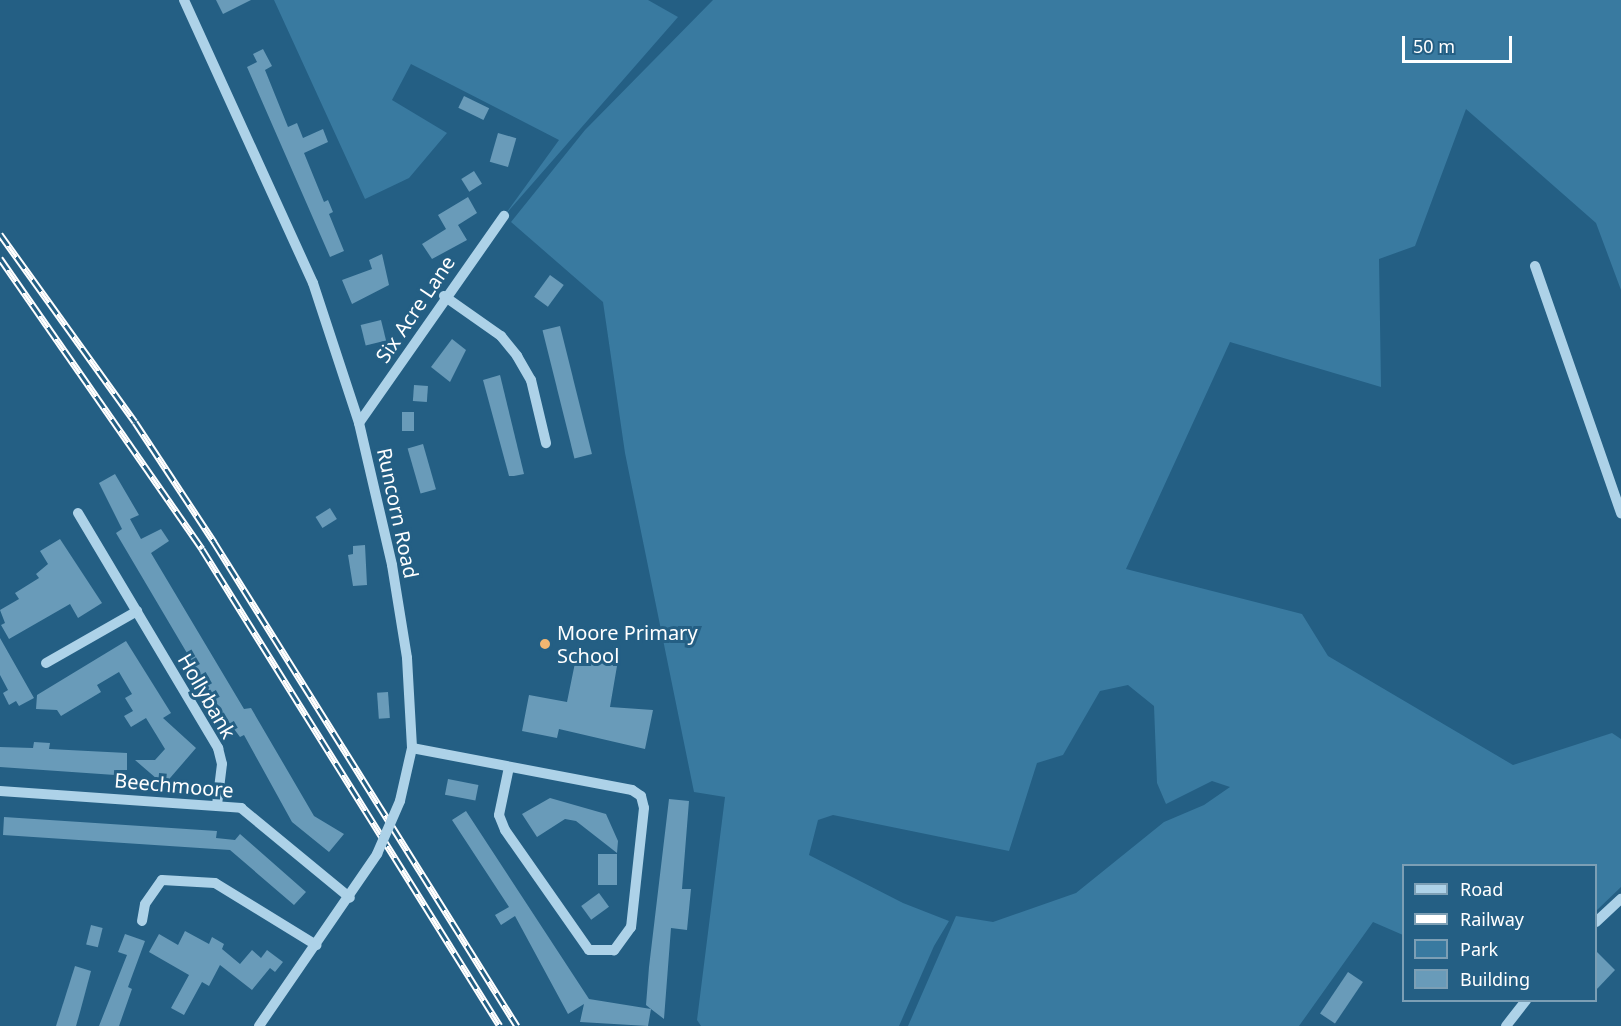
<!DOCTYPE html>
<style>
body{margin:0}
#map{position:relative;width:1621px;height:1026px;overflow:hidden;background:#245f84;font-family:"Noto Sans",sans-serif}
div>[style]{position:absolute}
.green>*{inset:0;background:#397aa0}
.building>*{inset:0;background:#699bb9;transform-origin:0 0}
.minor>*{height:10px;margin:-5px;padding:0 5px;transform-origin:5px;border-radius:5px;background:#add2e8}
.rail>*{height:7px;margin-top:-3.5px;transform-origin:0;background:repeating-linear-gradient(90deg,#245f84 0 14px,#fff 0 28px);box-sizing:border-box;border-block:2px solid #fff}
.minor-bridge>*{height:10px;margin:-5px;padding:0 5px;transform-origin:5px;border-radius:5px;background:#add2e8}
.dots>*{width:16px;height:16px;translate:-50% -50%;box-sizing:border-box;border:3px solid #245f84;border-radius:50%}
span{translate:-50% -50%;white-space:nowrap;text-align:center;line-height:1.15;-webkit-text-stroke:6px #245f84;paint-order:stroke}
.street-label{font-size:20px;color:#fff}
.poi-label{font-size:20px;color:#fff}
.left{translate:0 -50%;text-align:left}
.legend{position:absolute;left:1402px;top:864px;width:195px;height:138px;box-sizing:border-box;background:#245f84;border:2px solid #7c9fb5;margin:0;padding:8px 10px;list-style:none;font-size:18px;color:#fff}
.legend li{display:flex;align-items:center;gap:12px;height:30px}
.legend b{width:30px;border:2px solid #7c9fb5}
.scale{position:absolute;left:1402px;top:36px;width:110px;height:27px;box-sizing:border-box;border:3px solid #fff;border-top:0;padding-left:8px;font-size:18px;line-height:21px;white-space:nowrap;color:#fff;-webkit-text-stroke:4px #245f84;paint-order:stroke}
</style>
<div id="map">
<div class="green">
<i style="clip-path:polygon(274px 0,648px 0,678px 17px,504px 216px,559px 140px,411px 64px,392px 100px,447px 133px,409px 178px,365px 199px)"></i>
<i style="clip-path:polygon(713px 0,1621px 0,1621px 290px,1596px 223px,1466px 109px,1415px 246px,1379px 259px,1381px 387px,1230px 342px,1126px 569px,1302px 614px,1328px 656px,1513px 765px,1612px 733px,1621px 739px,1621px 887px,1596px 911px,1596px 866px,1404px 866px,1403px 935px,1373px 922px,1299px 1026px,908px 1026px,956px 916px,993px 922px,1076px 893px,1164px 822px,1204px 805px,1230px 787px,1212px 781px,1166px 804px,1157px 783px,1154px 706px,1128px 685px,1100px 691px,1063px 755px,1037px 763px,1009px 851px,833px 815px,818px 820px,809px 855px,903px 903px,949px 921px,934px 946px,899px 1026px,701px 1026px,697px 1020px,725px 797px,694px 792px,625px 453px,603px 302px,511px 222px,585px 130px)"></i>
</div>
<div class="building">
<i style="clip-path:polygon(216px 0,251px 0,223px 14px)"></i>
<i style="clip-path:polygon(263px 49px,272px 66px,265px 70px,288px 127px,297px 123px,303px 138px,323px 129px,328px 142px,304px 153px,324px 202px,328px 200px,333px 212px,329px 214px,344px 251px,330px 257px,247px 67px,257px 62px,253px 54px)"></i>
<i style="left:464px;top:96px;width:28px;height:13px;rotate:26deg"></i>
<i style="left:498px;top:133px;width:19px;height:30px;rotate:16deg"></i>
<i style="left:474px;top:171px;width:15px;height:15px;rotate:58deg"></i>
<i style="clip-path:polygon(468px 197px,477px 213px,458px 225px,467px 240px,432px 259px,422px 244px,446px 229px,438px 215px)"></i>
<i style="clip-path:polygon(382px 254px,389px 285px,352px 304px,342px 280px,372px 269px,369px 260px)"></i>
<i style="left:550px;top:275px;width:17px;height:27px;rotate:36deg"></i>
<i style="left:381px;top:320px;width:21px;height:21px;rotate:76deg"></i>
<i style="left:560px;top:326px;width:132px;height:18px;rotate:76deg"></i>
<i style="clip-path:polygon(452px 339px,466px 350px,450px 382px,431px 367px)"></i>
<i style="clip-path:polygon(500px 375px,524px 474px,514px 476px,509px 476px,483px 380px)"></i>
<i style="left:414px;top:385px;width:14px;height:16px;rotate:4deg"></i>
<i style="left:402px;top:412px;width:12px;height:19px"></i>
<i style="left:423px;top:444px;width:47px;height:16px;rotate:74deg"></i>
<i style="clip-path:polygon(115px 474px,139px 515px,130px 519px,141px 539px,161px 529px,169px 541px,151px 553px,244px 709px,251px 708px,314px 816px,344px 834px,329px 852px,292px 822px,244px 735px,240px 737px,223px 714px,116px 533px,122px 529px,99px 483px)"></i>
<i style="left:330px;top:508px;width:13px;height:17px;rotate:58deg"></i>
<i style="clip-path:polygon(60px 539px,102px 603px,78px 618px,70px 604px,9px 639px,1px 625px,5px 623px,0 610px,19px 599px,15px 593px,39px 578px,36px 574px,48px 564px,40px 551px)"></i>
<i style="clip-path:polygon(365px 545px,367px 585px,353px 586px,348px 555px,353px 554px,353px 546px)"></i>
<i style="clip-path:polygon(0 638px,34px 698px,19px 706px,16px 701px,9px 705px,3px 693px,8px 690px,0 675px)"></i>
<i style="clip-path:polygon(126px 641px,171px 713px,163px 718px,196px 748px,164px 785px,135px 760px,155px 760px,165px 749px,146px 718px,131px 727px,124px 716px,133px 711px,125px 698px,132px 694px,119px 672px,97px 685px,101px 692px,61px 716px,57px 710px,36px 709px,37px 695px)"></i>
<i style="clip-path:polygon(576px 658px,617px 666px,610px 707px,653px 710px,645px 749px,559px 729px,557px 738px,522px 731px,529px 695px,567px 702px)"></i>
<i style="left:388px;top:692px;width:26px;height:11px;rotate:86deg"></i>
<i style="clip-path:polygon(34px 742px,50px 743px,49px 749px,127px 753px,127px 770px,116px 770px,115px 775px,0 767px,0 747px,33px 748px)"></i>
<i style="left:448px;top:779px;width:31px;height:16px;rotate:11deg"></i>
<i style="clip-path:polygon(550px 798px,606px 814px,618px 841px,617px 853px,576px 821px,565px 819px,537px 837px,522px 814px)"></i>
<i style="clip-path:polygon(669px 799px,689px 801px,682px 889px,691px 889px,687px 930px,671px 928px,664px 1019px,651px 1009px,648px 1026px,580px 1022px,584px 1004px,568px 1014px,515px 916px,501px 925px,495px 915px,509px 907px,452px 820px,466px 811px,589px 999px,651px 1009px,646px 1005px,649px 967px)"></i>
<i style="clip-path:polygon(4px 817px,217px 831px,216px 838px,235px 840px,240px 834px,306px 892px,294px 905px,230px 850px,3px 835px)"></i>
<i style="left:598px;top:854px;width:19px;height:31px"></i>
<i style="left:599px;top:893px;width:17px;height:22px;rotate:54deg"></i>
<i style="left:91px;top:925px;width:12px;height:20px;rotate:14deg"></i>
<i style="clip-path:polygon(185px 931px,209px 944px,212px 937px,224px 944px,222px 949px,240px 964px,252px 950px,261px 958px,267px 950px,283px 962px,275px 972px,270px 968px,252px 990px,220px 965px,209px 986px,202px 982px,184px 1015px,171px 1008px,189px 975px,149px 952px,159px 934px,178px 945px)"></i>
<i style="clip-path:polygon(125px 934px,145px 941px,128px 987px,132px 989px,119px 1026px,99px 1026px,127px 955px,118px 952px)"></i>
<i style="clip-path:polygon(1596px 951px,1615px 970px,1596px 990px)"></i>
<i style="clip-path:polygon(75px 966px,91px 971px,80px 1012px,76px 1026px,56px 1026px)"></i>
<i style="left:1348px;top:972px;width:18px;height:50px;rotate:34deg"></i>
</div>
<div class="minor">
<i style="left:184px;top:0;width:311px;rotate:65.5deg"></i>
<i style="left:313px;top:283px;width:147px;rotate:71.8deg"></i>
<i style="left:359px;top:423px;width:146px;rotate:76.9deg"></i>
<i style="left:392px;top:565px;width:94px;rotate:80.8deg"></i>
<i style="left:407px;top:658px;width:90px;rotate:86.8deg"></i>
<i style="left:412px;top:748px;width:54px;rotate:102.8deg"></i>
<i style="left:1535px;top:266px;width:262px;rotate:70.8deg"></i>
<i style="left:444px;top:296px;width:70px;rotate:35.1deg"></i>
<i style="left:501px;top:336px;width:26px;rotate:51deg"></i>
<i style="left:517px;top:356px;width:28px;rotate:60deg"></i>
<i style="left:531px;top:380px;width:65px;rotate:76.6deg"></i>
<i style="left:359px;top:423px;width:253px;rotate:-55deg"></i>
<i style="left:78px;top:513px;width:274px;rotate:59.2deg"></i>
<i style="left:218px;top:748px;width:16px;rotate:76deg"></i>
<i style="left:222px;top:764px;width:41px;rotate:97deg"></i>
<i style="left:46px;top:663px;width:105px;rotate:-29.7deg"></i>
<i style="left:412px;top:748px;width:224px;rotate:10.8deg"></i>
<i style="left:632px;top:790px;width:11px;rotate:34deg"></i>
<i style="left:641px;top:796px;width:12px;rotate:76deg"></i>
<i style="left:644px;top:808px;width:120px;rotate:96.2deg"></i>
<i style="left:631px;top:927px;width:29px;rotate:126deg"></i>
<i style="left:614px;top:950px;width:25px;rotate:180deg"></i>
<i style="left:589px;top:950px;width:146px;rotate:-125deg"></i>
<i style="left:505px;top:830px;width:16px;rotate:-112deg"></i>
<i style="left:499px;top:815px;width:49px;rotate:-78.2deg"></i>
<i style="left:0;top:791px;width:242px;rotate:4deg"></i>
<i style="left:241px;top:808px;width:141px;rotate:39.5deg"></i>
<i style="left:142px;top:921px;width:17px;rotate:-80deg"></i>
<i style="left:145px;top:904px;width:29px;rotate:-55deg"></i>
<i style="left:162px;top:880px;width:53px;rotate:3.2deg"></i>
<i style="left:215px;top:883px;width:119px;rotate:31.5deg"></i>
<i style="left:1596px;top:922px;width:34px;rotate:-43deg"></i>
<i style="left:259px;top:1026px;width:209px;rotate:-55.5deg"></i>
<i style="left:1506px;top:1026px;width:33px;rotate:-52deg"></i>
</div>
<div class="rail">
<i style="left:0;top:234px;width:231px;rotate:54.3deg"></i>
<i style="left:135px;top:422px;width:144px;rotate:56.6deg"></i>
<i style="left:214px;top:542px;width:571px;rotate:57.95deg"></i>
<i style="left:0;top:258px;width:354px;rotate:55.2deg"></i>
<i style="left:202px;top:549px;width:562px;rotate:58.01deg"></i>
</div>
<div class="minor-bridge">
<i style="left:377px;top:854px;width:58px;rotate:-66.5deg"></i>
</div>
<div class="dots">
<i style="left:545px;top:644px;background:#f2b671"></i>
</div>
<div class="street-label">
<span style="left:415px;top:309px;rotate:-56deg">Six Acre Lane</span>
<span style="left:398px;top:513px;rotate:78deg">Runcorn Road</span>
<span style="left:207px;top:696px;rotate:60deg">Hollybank</span>
<span style="left:174px;top:785px;rotate:5deg">Beechmoore</span>
</div>
<div class="poi-label">
<span class="left" style="left:557px;top:644px">Moore Primary<br>School</span>
</div>
<ul class="legend">
<li><b style="height:8px;background:#add2e8"></b>Road</li>
<li><b style="height:8px;background:#fff"></b>Railway</li>
<li><b style="height:16px;background:#397aa0"></b>Park</li>
<li><b style="height:16px;background:#699bb9"></b>Building</li>
</ul>
<div class="scale">50 m</div>
</div>
